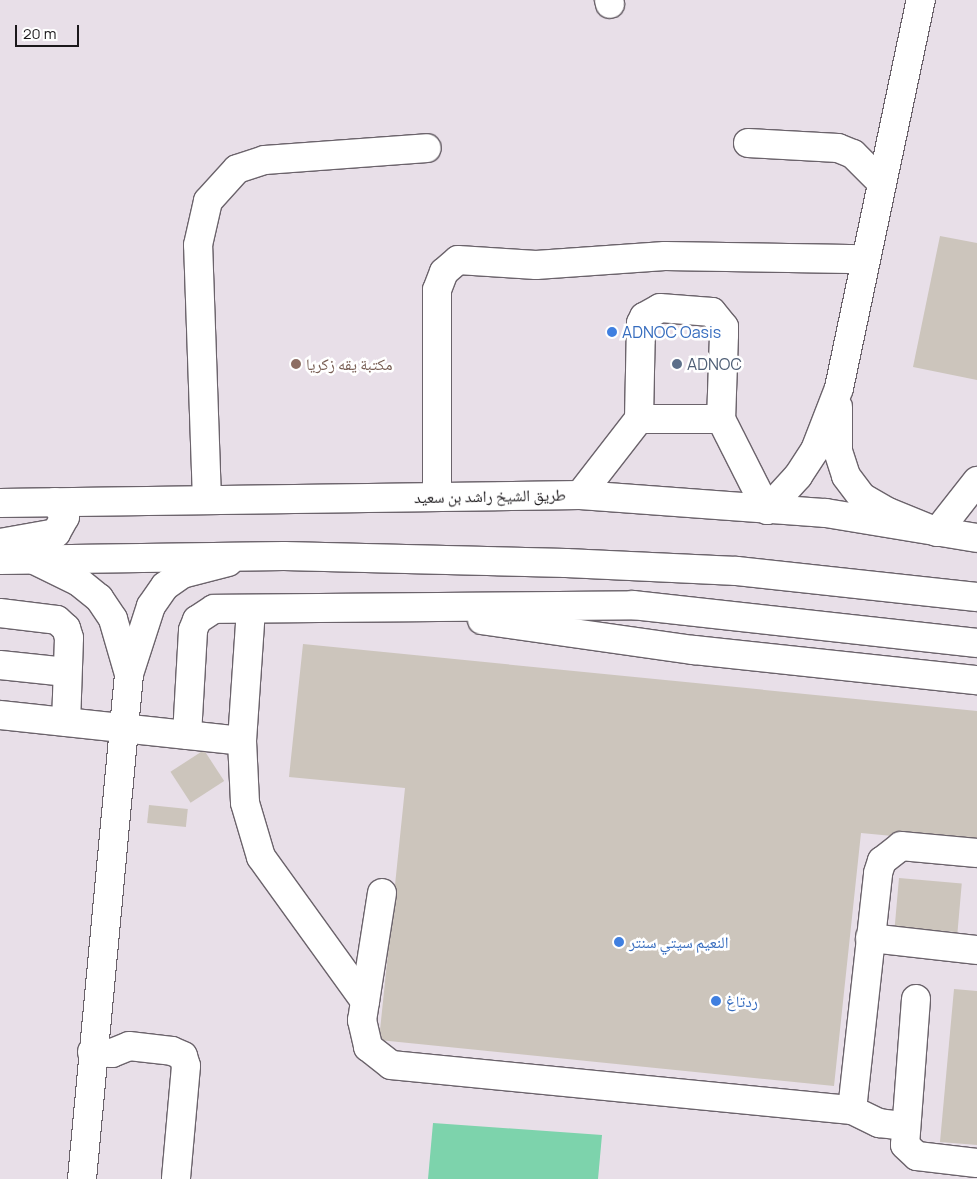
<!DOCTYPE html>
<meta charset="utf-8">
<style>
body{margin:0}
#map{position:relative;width:977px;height:1179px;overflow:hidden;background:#e8dfe8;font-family:Manrope,"Noto Naskh Arabic",sans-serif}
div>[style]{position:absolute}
.green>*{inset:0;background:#7dd3ac}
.building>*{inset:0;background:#ccc5bc;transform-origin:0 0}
.roads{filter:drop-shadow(1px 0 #6b636b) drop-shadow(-1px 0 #6b636b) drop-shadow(0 1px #6b636b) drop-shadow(0 -1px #6b636b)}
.minor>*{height:28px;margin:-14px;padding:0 14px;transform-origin:14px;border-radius:14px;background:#fff}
.major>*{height:28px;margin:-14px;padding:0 14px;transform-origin:14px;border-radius:14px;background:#fff}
.dots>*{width:14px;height:14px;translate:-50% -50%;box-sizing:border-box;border:2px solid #fff;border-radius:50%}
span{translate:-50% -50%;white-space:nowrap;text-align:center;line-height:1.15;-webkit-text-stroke:5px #fff;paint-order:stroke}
.shop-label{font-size:16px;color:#366cbe}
.left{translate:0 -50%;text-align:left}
.education-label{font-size:16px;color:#785e54}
.service-label{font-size:16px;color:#4e5e75}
.street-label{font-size:16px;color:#1b181b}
.scale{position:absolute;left:15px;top:25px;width:64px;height:22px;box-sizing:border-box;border:2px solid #1b181b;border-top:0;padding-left:6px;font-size:15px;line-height:18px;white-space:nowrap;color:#1b181b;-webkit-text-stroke:4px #fff;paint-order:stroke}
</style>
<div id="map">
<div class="green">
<i style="clip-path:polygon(433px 1123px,602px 1135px,598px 1179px,428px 1179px)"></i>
</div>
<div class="building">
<i style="clip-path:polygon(940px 236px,977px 243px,977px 380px,913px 367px)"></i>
<i style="clip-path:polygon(303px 644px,977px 711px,977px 844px,861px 833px,834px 1086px,379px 1040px,405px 788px,289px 777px)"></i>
<i style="left:204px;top:750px;width:37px;height:40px;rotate:57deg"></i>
<i style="left:149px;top:805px;width:39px;height:18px;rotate:6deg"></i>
<i style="left:899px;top:878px;width:63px;height:49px;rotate:5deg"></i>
<i style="clip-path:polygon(954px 989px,977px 991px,977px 1145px,940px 1142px)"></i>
</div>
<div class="roads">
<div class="minor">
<i style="left:609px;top:0;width:4px;rotate:76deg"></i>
<i style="left:748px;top:143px;width:90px;rotate:3.2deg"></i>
<i style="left:838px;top:148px;width:16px;rotate:22deg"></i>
<i style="left:853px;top:154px;width:40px;rotate:45deg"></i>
<i style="left:838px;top:407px;width:44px;rotate:90deg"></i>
<i style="left:838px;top:451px;width:26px;rotate:72deg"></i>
<i style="left:846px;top:476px;width:26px;rotate:53deg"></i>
<i style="left:862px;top:497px;width:30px;rotate:30deg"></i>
<i style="left:888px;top:512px;width:53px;rotate:22.2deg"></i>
<i style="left:937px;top:532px;width:65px;rotate:-51.9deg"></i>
<i style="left:639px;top:419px;width:96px;rotate:-88.8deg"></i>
<i style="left:641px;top:323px;width:7px;rotate:-63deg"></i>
<i style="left:644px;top:317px;width:18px;rotate:-29deg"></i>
<i style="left:660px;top:308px;width:52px;rotate:4.4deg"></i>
<i style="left:712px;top:312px;width:19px;rotate:51deg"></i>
<i style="left:724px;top:327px;width:8px;rotate:90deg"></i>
<i style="left:724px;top:335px;width:84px;rotate:92deg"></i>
<i style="left:721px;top:419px;width:102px;rotate:63.2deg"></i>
<i style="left:767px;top:510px;width:46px;rotate:-47.6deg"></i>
<i style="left:798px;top:476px;width:31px;rotate:-57deg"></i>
<i style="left:815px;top:450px;width:66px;rotate:-68.8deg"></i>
<i style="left:839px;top:388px;width:397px;rotate:-78.1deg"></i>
<i style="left:580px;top:495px;width:96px;rotate:-52.2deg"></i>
<i style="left:639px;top:419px;width:82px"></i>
<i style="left:437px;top:497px;width:207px;rotate:-90deg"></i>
<i style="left:437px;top:290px;width:19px;rotate:-69deg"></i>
<i style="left:444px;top:272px;width:18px;rotate:-41deg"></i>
<i style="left:458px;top:260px;width:78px;rotate:3.7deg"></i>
<i style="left:536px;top:265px;width:129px;rotate:-4deg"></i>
<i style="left:665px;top:256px;width:200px;rotate:0.9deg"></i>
<i style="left:207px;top:500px;width:255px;rotate:-92deg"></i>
<i style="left:198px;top:245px;width:45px;rotate:-77.2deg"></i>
<i style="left:208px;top:201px;width:43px;rotate:-47.8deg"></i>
<i style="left:237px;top:169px;width:29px;rotate:-18deg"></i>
<i style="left:265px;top:160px;width:162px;rotate:-4.2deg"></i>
<i style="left:34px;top:560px;width:50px;rotate:26.1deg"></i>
<i style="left:79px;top:582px;width:26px;rotate:39deg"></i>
<i style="left:99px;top:598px;width:25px;rotate:56deg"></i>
<i style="left:113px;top:619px;width:57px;rotate:73.8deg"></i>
<i style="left:251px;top:609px;width:132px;rotate:93.9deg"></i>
<i style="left:242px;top:741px;width:62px;rotate:87.2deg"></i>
<i style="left:245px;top:803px;width:56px;rotate:73.5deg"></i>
<i style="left:261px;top:857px;width:178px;rotate:54.2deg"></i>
<i style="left:0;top:613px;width:57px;rotate:7deg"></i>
<i style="left:57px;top:620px;width:12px;rotate:42deg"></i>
<i style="left:66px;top:628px;width:10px;rotate:73deg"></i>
<i style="left:69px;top:638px;width:84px;rotate:92deg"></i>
<i style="left:482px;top:620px;width:214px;rotate:8.1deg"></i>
<i style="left:694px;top:650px;width:285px;rotate:6.1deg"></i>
<i style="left:0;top:665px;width:67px;rotate:6deg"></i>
<i style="left:0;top:715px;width:243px;rotate:6.1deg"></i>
<i style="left:187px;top:735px;width:105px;rotate:-86.7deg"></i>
<i style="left:193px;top:630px;width:11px;rotate:-68deg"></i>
<i style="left:197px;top:620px;width:20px;rotate:-33deg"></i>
<i style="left:214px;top:609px;width:419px;rotate:-0.5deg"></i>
<i style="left:633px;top:605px;width:346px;rotate:6.3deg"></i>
<i style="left:382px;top:893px;width:129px;rotate:98.9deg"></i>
<i style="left:362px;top:1020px;width:28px;rotate:77deg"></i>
<i style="left:368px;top:1047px;width:29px;rotate:38deg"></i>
<i style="left:391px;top:1065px;width:463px;rotate:5.6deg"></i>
<i style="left:852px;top:1110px;width:30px;rotate:26deg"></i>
<i style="left:879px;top:1123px;width:26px;rotate:7deg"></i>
<i style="left:870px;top:938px;width:108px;rotate:6.4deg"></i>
<i style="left:916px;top:999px;width:146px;rotate:94.3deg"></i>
<i style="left:905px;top:1145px;width:16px;rotate:43deg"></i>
<i style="left:917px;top:1156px;width:60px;rotate:6.7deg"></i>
<i style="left:92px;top:1052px;width:20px;rotate:3deg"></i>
<i style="left:112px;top:1053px;width:18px;rotate:-22deg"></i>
<i style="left:129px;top:1046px;width:43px;rotate:6.6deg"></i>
<i style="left:172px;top:1051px;width:12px;rotate:24deg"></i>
<i style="left:183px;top:1056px;width:10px;rotate:73deg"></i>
<i style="left:186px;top:1066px;width:113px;rotate:95.1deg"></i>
<i style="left:852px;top:1110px;width:238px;rotate:-83.7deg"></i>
<i style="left:878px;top:873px;width:13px;rotate:-72deg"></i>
<i style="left:882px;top:861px;width:24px;rotate:-38deg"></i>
<i style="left:901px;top:846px;width:76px;rotate:5.3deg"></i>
<i style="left:82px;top:1179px;width:507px;rotate:-84.68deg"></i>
<i style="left:129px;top:674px;width:71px;rotate:-72.1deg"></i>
<i style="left:151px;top:606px;width:24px;rotate:-55deg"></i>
<i style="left:165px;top:586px;width:21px;rotate:-35deg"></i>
<i style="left:182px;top:574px;width:48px;rotate:-14.6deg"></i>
</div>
<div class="major">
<i style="left:0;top:503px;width:580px;rotate:-0.79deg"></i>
<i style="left:580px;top:495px;width:247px;rotate:4.2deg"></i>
<i style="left:826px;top:513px;width:153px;rotate:9.4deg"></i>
<i style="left:0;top:543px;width:57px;rotate:-10.1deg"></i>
<i style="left:56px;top:533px;width:18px;rotate:-61deg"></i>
<i style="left:65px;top:517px;width:18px;rotate:-124deg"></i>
<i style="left:0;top:560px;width:284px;rotate:-0.8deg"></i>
<i style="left:284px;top:556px;width:282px;rotate:1.4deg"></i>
<i style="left:566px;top:563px;width:171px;rotate:2.7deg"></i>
<i style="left:737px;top:571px;width:241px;rotate:6.2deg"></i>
</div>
</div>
<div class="dots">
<i style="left:612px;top:332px;background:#3f7fe0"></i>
<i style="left:296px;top:364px;background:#8d6e63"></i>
<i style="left:677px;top:364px;background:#5c6f8a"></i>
<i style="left:619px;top:942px;background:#3f7fe0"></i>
<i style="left:716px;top:1001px;background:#3f7fe0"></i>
</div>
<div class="shop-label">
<span class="left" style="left:622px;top:332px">ADNOC Oasis</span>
<span class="left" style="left:629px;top:942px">النعيم سيتي سنتر</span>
<span class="left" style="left:726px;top:1001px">ردتاغ</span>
</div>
<div class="education-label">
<span class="left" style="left:306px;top:364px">مكتبة يقه زكريا</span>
</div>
<div class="service-label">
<span class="left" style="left:687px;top:364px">ADNOC</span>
</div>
<div class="street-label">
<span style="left:490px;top:496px;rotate:-1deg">طريق الشيخ راشد بن سعيد</span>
</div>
<div class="scale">20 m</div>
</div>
